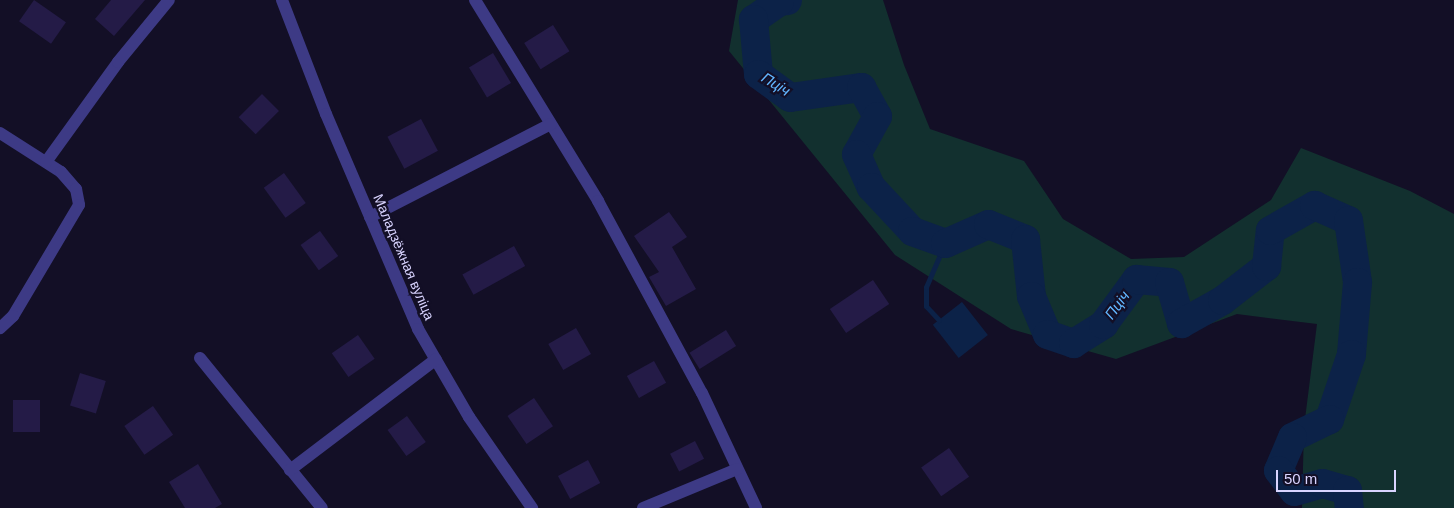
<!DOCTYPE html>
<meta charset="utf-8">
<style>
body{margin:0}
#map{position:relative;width:1454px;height:508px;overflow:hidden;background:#130f26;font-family:Helvetica,sans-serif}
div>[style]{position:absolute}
.green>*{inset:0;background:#12302f}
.water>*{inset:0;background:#0c2248;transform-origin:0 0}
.stream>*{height:5px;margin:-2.5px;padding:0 2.5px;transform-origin:2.5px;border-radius:2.5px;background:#0c2248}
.river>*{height:29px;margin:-14.5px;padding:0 14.5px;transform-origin:14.5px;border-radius:14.5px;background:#0c2248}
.building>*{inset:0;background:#241b47;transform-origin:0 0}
.minor>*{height:12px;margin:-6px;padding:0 6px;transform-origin:6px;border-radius:6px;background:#3d3a85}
span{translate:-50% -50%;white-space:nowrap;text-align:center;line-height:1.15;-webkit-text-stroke:4.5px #130f26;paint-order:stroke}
.street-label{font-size:14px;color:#d9d4ff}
.water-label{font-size:15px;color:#62b6ff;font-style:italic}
.scale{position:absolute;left:1276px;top:470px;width:120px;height:22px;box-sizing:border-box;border:2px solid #d9d4ff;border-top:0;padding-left:6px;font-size:15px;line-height:18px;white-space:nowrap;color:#d9d4ff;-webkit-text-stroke:4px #130f26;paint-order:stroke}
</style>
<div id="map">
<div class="green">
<i style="clip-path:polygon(738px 0,883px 0,904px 65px,930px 129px,1024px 161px,1063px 219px,1131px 259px,1184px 257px,1271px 200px,1301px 148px,1410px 191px,1454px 214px,1454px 508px,1302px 508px,1304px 427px,1317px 324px,1237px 314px,1116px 359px,1011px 329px,895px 255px,729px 51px)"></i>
</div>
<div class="water">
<i style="left:962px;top:302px;width:42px;height:37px;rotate:52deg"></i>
</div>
<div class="stream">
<i style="left:939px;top:320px;width:19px;rotate:-133deg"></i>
<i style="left:926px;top:306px;width:19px;rotate:-90deg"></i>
<i style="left:926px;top:287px;width:48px;rotate:-66.6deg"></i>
</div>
<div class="river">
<i style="left:787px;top:0;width:8px;rotate:173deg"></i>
<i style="left:779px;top:1px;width:32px;rotate:145deg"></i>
<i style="left:753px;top:19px;width:55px;rotate:84.8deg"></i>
<i style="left:758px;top:74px;width:39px;rotate:36deg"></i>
<i style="left:790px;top:97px;width:72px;rotate:-8deg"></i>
<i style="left:861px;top:87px;width:33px;rotate:61deg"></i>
<i style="left:877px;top:116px;width:43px;rotate:118.9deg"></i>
<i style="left:856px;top:154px;width:36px;rotate:66deg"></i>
<i style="left:871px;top:187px;width:60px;rotate:47deg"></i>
<i style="left:912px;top:231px;width:35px;rotate:20deg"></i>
<i style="left:945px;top:243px;width:47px;rotate:-23.8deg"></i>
<i style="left:988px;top:224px;width:40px;rotate:22deg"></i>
<i style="left:1025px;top:239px;width:57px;rotate:84deg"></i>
<i style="left:1031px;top:296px;width:41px;rotate:67.2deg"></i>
<i style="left:1047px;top:334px;width:28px;rotate:19deg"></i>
<i style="left:1073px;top:343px;width:36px;rotate:-32deg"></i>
<i style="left:1103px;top:324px;width:56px;rotate:-53.7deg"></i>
<i style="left:1136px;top:279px;width:33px;rotate:5deg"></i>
<i style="left:1169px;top:282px;width:43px;rotate:73.7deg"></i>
<i style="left:1181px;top:323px;width:47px;rotate:-29.3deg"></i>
<i style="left:1222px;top:300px;width:56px;rotate:-37.7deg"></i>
<i style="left:1266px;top:266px;width:36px;rotate:-84deg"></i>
<i style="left:1270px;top:230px;width:51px;rotate:-29.6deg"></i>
<i style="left:1314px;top:205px;width:37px;rotate:24deg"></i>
<i style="left:1348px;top:220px;width:63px;rotate:81.7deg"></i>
<i style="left:1357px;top:282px;width:72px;rotate:94.8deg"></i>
<i style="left:1351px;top:354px;width:69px;rotate:108.7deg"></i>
<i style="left:1329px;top:419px;width:41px;rotate:154.1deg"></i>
<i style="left:1292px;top:437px;width:36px;rotate:113deg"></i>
<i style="left:1278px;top:470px;width:26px;rotate:53deg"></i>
<i style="left:1294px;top:491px;width:29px;rotate:-16deg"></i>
<i style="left:1322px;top:483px;width:26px;rotate:16deg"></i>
<i style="left:1347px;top:490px;width:18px;rotate:84deg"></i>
</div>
<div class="building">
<i style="left:34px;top:0;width:39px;height:26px;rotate:35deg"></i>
<i style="clip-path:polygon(111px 0,145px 0,114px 36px,95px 19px)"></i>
<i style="left:553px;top:25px;width:31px;height:34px;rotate:58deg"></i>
<i style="left:493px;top:53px;width:35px;height:28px;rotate:59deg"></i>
<i style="left:262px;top:94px;width:24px;height:33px;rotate:45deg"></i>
<i style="left:421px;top:119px;width:36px;height:38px;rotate:62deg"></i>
<i style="left:284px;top:173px;width:37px;height:25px;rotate:54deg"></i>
<i style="clip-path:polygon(669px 212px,687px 237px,672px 247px,696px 289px,666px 306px,649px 277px,659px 272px,634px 236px)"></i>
<i style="left:320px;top:231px;width:31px;height:24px;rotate:54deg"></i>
<i style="left:514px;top:246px;width:23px;height:59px;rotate:61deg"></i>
<i style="left:873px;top:280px;width:29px;height:52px;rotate:56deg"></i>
<i style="left:576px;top:328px;width:30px;height:32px;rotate:60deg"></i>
<i style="left:726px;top:330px;width:19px;height:43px;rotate:58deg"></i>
<i style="left:358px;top:335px;width:29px;height:32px;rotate:55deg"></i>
<i style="left:654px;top:361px;width:25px;height:31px;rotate:61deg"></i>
<i style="left:80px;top:373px;width:27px;height:34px;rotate:17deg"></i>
<i style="left:534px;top:398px;width:34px;height:32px;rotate:56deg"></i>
<i style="left:13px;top:400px;width:27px;height:32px"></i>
<i style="left:153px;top:406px;width:35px;height:35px;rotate:55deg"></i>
<i style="left:407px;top:416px;width:32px;height:24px;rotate:54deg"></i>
<i style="left:695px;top:441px;width:20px;height:28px;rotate:63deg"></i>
<i style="left:949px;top:448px;width:35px;height:34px;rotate:55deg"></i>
<i style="left:588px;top:460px;width:26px;height:34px;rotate:62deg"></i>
<i style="clip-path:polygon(198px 464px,222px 504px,215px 508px,185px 508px,169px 482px)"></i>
</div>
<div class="minor">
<i style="left:282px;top:0;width:122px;rotate:68.9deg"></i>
<i style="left:326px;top:114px;width:234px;rotate:66.8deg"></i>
<i style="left:418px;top:329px;width:102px;rotate:59.9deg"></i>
<i style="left:469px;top:417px;width:111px;rotate:55.3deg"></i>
<i style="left:475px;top:0;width:236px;rotate:58.5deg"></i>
<i style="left:598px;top:201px;width:218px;rotate:61.6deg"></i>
<i style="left:702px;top:393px;width:127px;rotate:64.8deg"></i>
<i style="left:0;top:133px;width:72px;rotate:32.6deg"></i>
<i style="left:61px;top:172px;width:23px;rotate:49deg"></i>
<i style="left:76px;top:189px;width:16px;rotate:79deg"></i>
<i style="left:79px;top:205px;width:129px;rotate:120.7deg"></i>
<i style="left:13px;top:316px;width:18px;rotate:137deg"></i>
<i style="left:46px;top:162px;width:123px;rotate:-54.2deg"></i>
<i style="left:118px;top:62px;width:80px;rotate:-50.6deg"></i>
<i style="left:370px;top:217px;width:203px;rotate:-27.2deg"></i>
<i style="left:200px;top:358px;width:193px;rotate:50.9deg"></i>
<i style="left:290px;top:470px;width:183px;rotate:-37.2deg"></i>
<i style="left:643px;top:508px;width:102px;rotate:-22.5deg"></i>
</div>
<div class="street-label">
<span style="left:404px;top:257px;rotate:67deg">Маладзёжная вуліца</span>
</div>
<div class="water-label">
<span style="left:776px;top:84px;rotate:32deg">Пціч</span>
<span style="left:1117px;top:305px;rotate:-54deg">Пціч</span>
</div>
<div class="scale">50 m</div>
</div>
